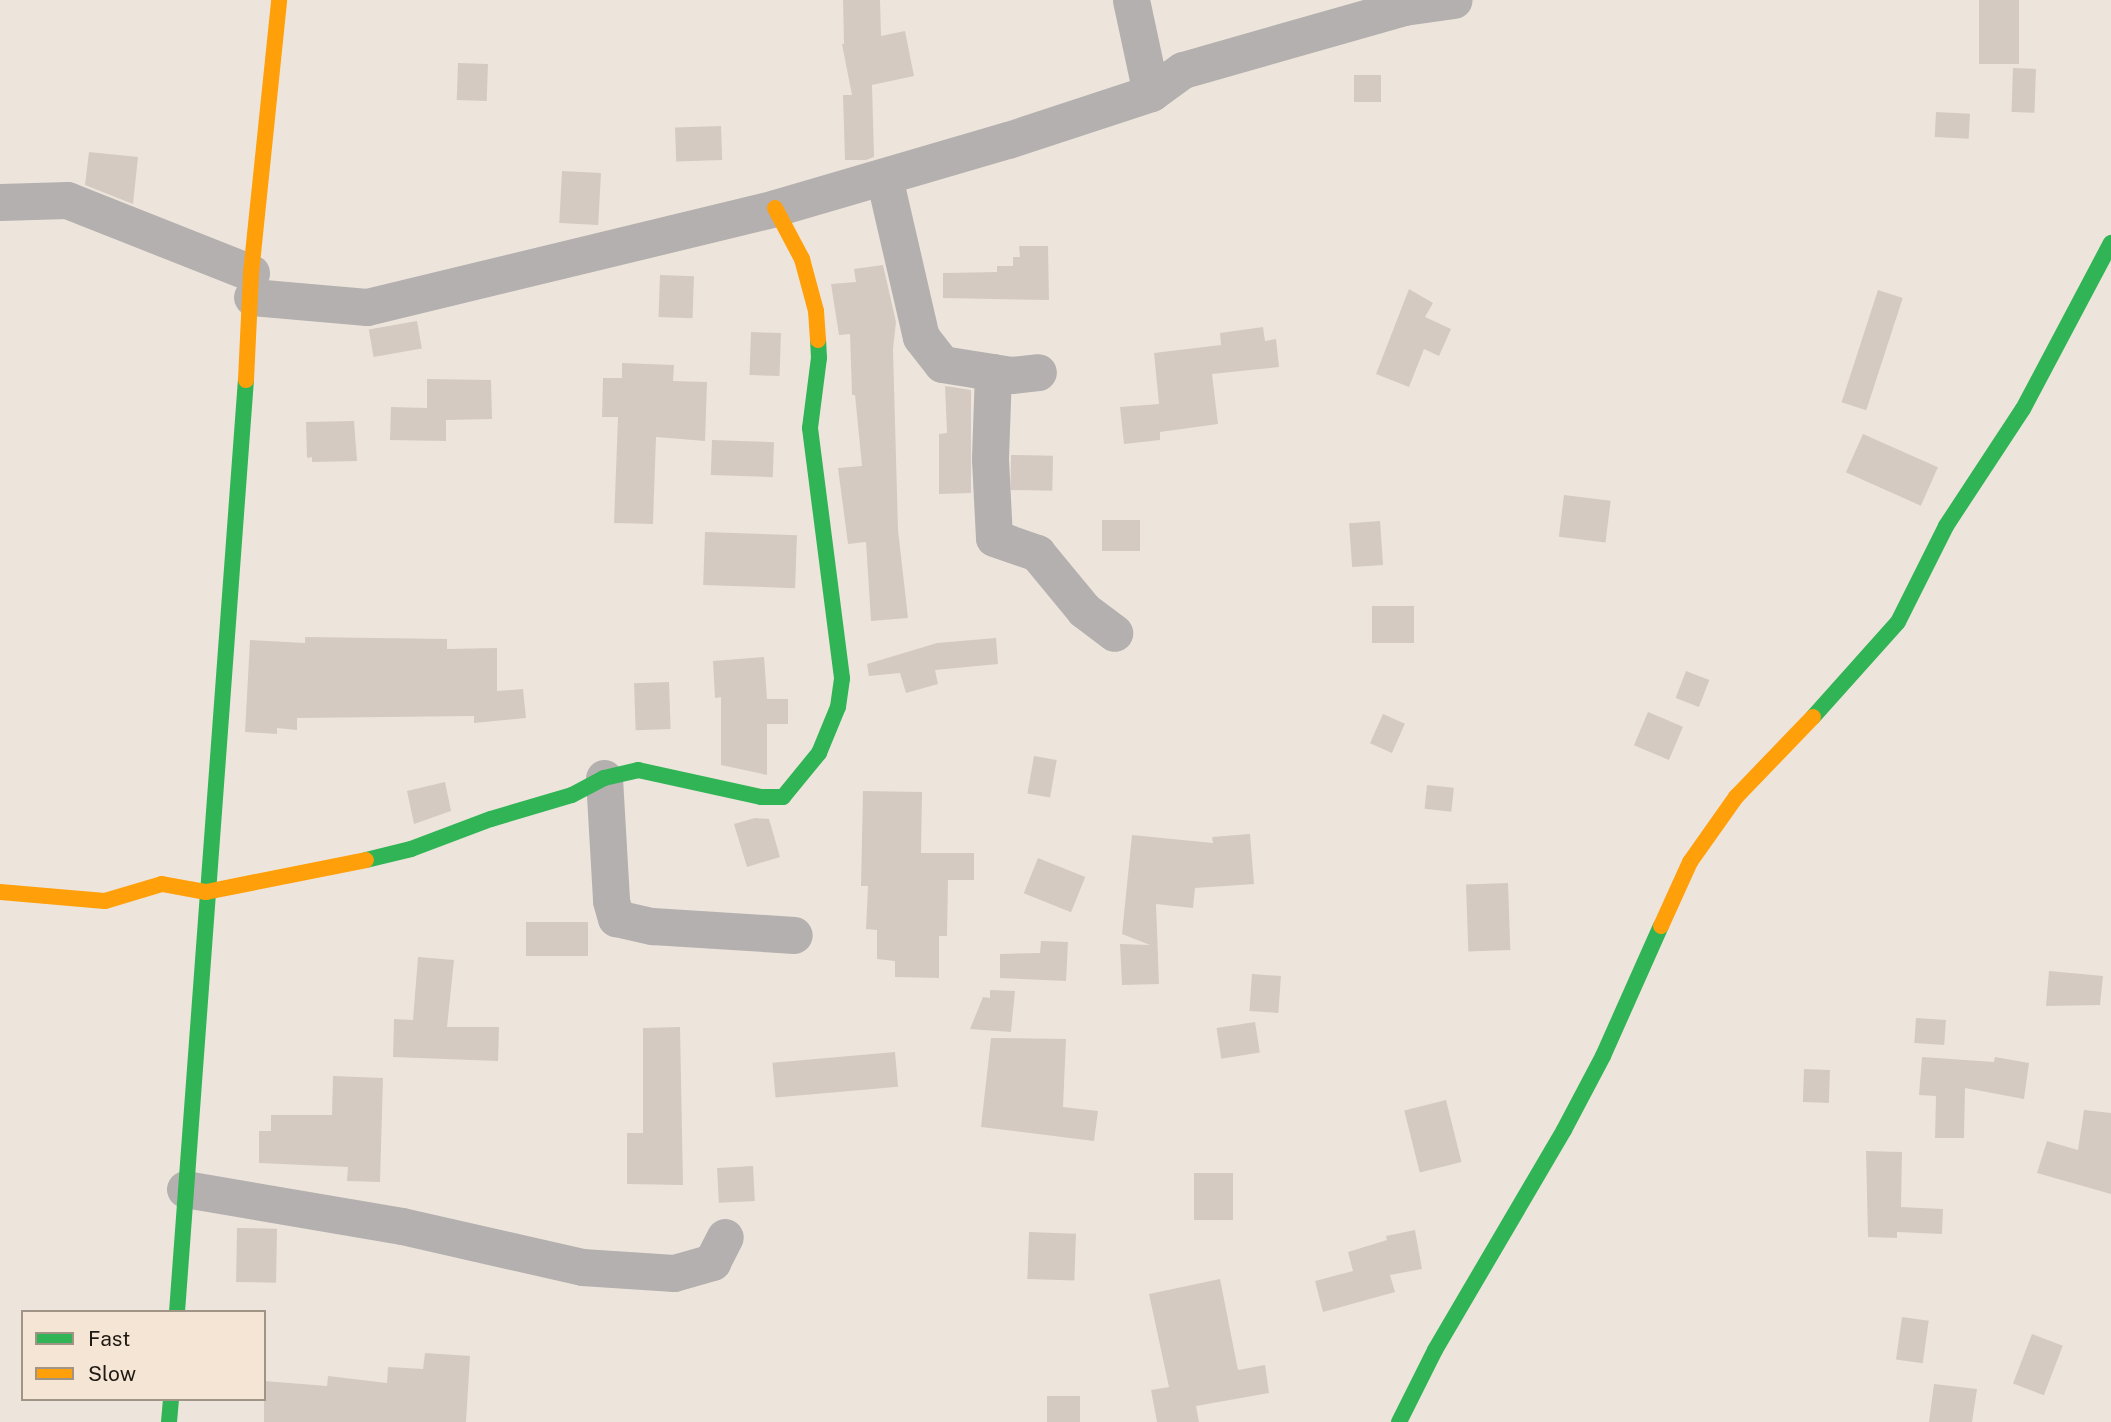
<!DOCTYPE html>
<style>
body{margin:0}
#map{position:relative;width:2111px;height:1422px;overflow:hidden;background:#ede5dc;font-family:"Public Sans",sans-serif}
div>[style]{position:absolute}
.building>*{inset:0;background:#d4cac2;transform-origin:0 0}
.street>*{height:37px;margin:-18.5px;padding:0 18.5px;transform-origin:18.5px;border-radius:18.5px;background:#b4b0af}
.fast>*{height:16px;margin:-8px;padding:0 8px;transform-origin:8px;border-radius:8px;background:#30b455}
.slow>*{height:16px;margin:-8px;padding:0 8px;transform-origin:8px;border-radius:8px;background:#ff9f0a}
span{translate:-50% -50%;white-space:nowrap;text-align:center;line-height:1.15;-webkit-text-stroke:7px #f5e5d4;paint-order:stroke}
.legend{position:absolute;left:21px;top:1310px;width:245px;height:91px;box-sizing:border-box;background:#f5e5d4;border:2px solid #a09487;margin:0;padding:9px 12px;list-style:none;font-size:21px;color:#201a14}
.legend li{display:flex;align-items:center;gap:14px;height:35px}
.legend b{width:35px;border:2px solid #a09487}
</style>
<div id="map">
<div class="building">
<i style="clip-path:polygon(843px 0,880px 0,881px 36px,905px 31px,914px 76px,872px 85px,874px 157px,866px 160px,845px 160px,843px 95px,852px 95px,842px 44px,844px 44px)"></i>
<i style="left:1979px;top:0;width:40px;height:64px"></i>
<i style="left:458px;top:63px;width:30px;height:37px;rotate:2deg"></i>
<i style="left:2013px;top:68px;width:23px;height:44px;rotate:2deg"></i>
<i style="left:1354px;top:75px;width:27px;height:27px"></i>
<i style="left:1936px;top:112px;width:34px;height:25px;rotate:3deg"></i>
<i style="left:721px;top:126px;width:34px;height:46px;rotate:88deg"></i>
<i style="clip-path:polygon(89px 152px,138px 157px,133px 204px,85px 185px)"></i>
<i style="left:562px;top:171px;width:39px;height:52px;rotate:3deg"></i>
<i style="clip-path:polygon(1019px 246px,1048px 246px,1049px 300px,943px 298px,943px 273px,997px 272px,997px 266px,1013px 266px,1013px 257px,1020px 257px)"></i>
<i style="clip-path:polygon(883px 265px,896px 322px,893px 349px,898px 530px,908px 618px,871px 621px,866px 542px,848px 544px,838px 468px,862px 466px,855px 395px,852px 395px,850px 334px,839px 335px,831px 284px,856px 282px,854px 269px)"></i>
<i style="left:660px;top:275px;width:34px;height:42px;rotate:2deg"></i>
<i style="clip-path:polygon(1409px 289px,1433px 303px,1425px 317px,1451px 329px,1439px 356px,1424px 349px,1409px 387px,1376px 374px)"></i>
<i style="left:1878px;top:290px;width:26px;height:118px;rotate:18deg"></i>
<i style="left:417px;top:321px;width:28px;height:49px;rotate:80deg"></i>
<i style="clip-path:polygon(1263px 327px,1265px 341px,1276px 339px,1279px 367px,1212px 374px,1218px 424px,1160px 432px,1160px 440px,1124px 444px,1120px 407px,1159px 404px,1154px 353px,1221px 345px,1220px 333px)"></i>
<i style="left:751px;top:332px;width:30px;height:43px;rotate:2deg"></i>
<i style="clip-path:polygon(622px 363px,674px 365px,673px 381px,707px 382px,705px 441px,656px 437px,653px 524px,614px 523px,618px 417px,602px 417px,603px 378px,622px 378px)"></i>
<i style="clip-path:polygon(427px 379px,491px 380px,492px 419px,446px 420px,446px 441px,390px 440px,391px 407px,427px 408px)"></i>
<i style="clip-path:polygon(945px 386px,971px 390px,971px 493px,939px 494px,939px 434px,947px 433px)"></i>
<i style="clip-path:polygon(354px 421px,357px 461px,312px 462px,312px 457px,307px 458px,306px 422px)"></i>
<i style="left:1863px;top:434px;width:82px;height:42px;rotate:24deg"></i>
<i style="left:712px;top:440px;width:62px;height:35px;rotate:2deg"></i>
<i style="left:1011px;top:455px;width:42px;height:35px;rotate:1deg"></i>
<i style="left:1564px;top:495px;width:47px;height:42px;rotate:7deg"></i>
<i style="left:1102px;top:520px;width:38px;height:31px"></i>
<i style="left:1380px;top:521px;width:44px;height:31px;rotate:86deg"></i>
<i style="left:705px;top:532px;width:92px;height:53px;rotate:2deg"></i>
<i style="left:1372px;top:606px;width:42px;height:37px"></i>
<i style="clip-path:polygon(305px 637px,447px 639px,447px 649px,497px 648px,497px 691px,523px 689px,526px 718px,474px 723px,474px 716px,297px 718px,297px 730px,277px 728px,277px 734px,245px 732px,250px 640px,305px 643px)"></i>
<i style="clip-path:polygon(996px 638px,998px 664px,935px 670px,938px 684px,906px 693px,900px 673px,869px 676px,867px 664px,937px 643px)"></i>
<i style="clip-path:polygon(764px 657px,767px 699px,788px 699px,788px 724px,767px 724px,767px 775px,721px 765px,721px 697px,715px 698px,713px 661px)"></i>
<i style="left:1686px;top:671px;width:25px;height:29px;rotate:21deg"></i>
<i style="left:669px;top:682px;width:47px;height:35px;rotate:88deg"></i>
<i style="left:1648px;top:712px;width:38px;height:36px;rotate:23deg"></i>
<i style="left:1383px;top:714px;width:24px;height:32px;rotate:24deg"></i>
<i style="left:1034px;top:756px;width:23px;height:38px;rotate:10deg"></i>
<i style="clip-path:polygon(445px 782px,451px 811px,414px 824px,407px 791px)"></i>
<i style="left:1427px;top:785px;width:27px;height:24px;rotate:6deg"></i>
<i style="clip-path:polygon(863px 791px,922px 792px,921px 853px,974px 853px,974px 880px,948px 880px,947px 936px,939px 936px,939px 978px,895px 977px,895px 961px,877px 959px,877px 930px,866px 929px,868px 886px,861px 886px)"></i>
<i style="clip-path:polygon(755px 818px,769px 819px,780px 857px,747px 867px,734px 824px)"></i>
<i style="clip-path:polygon(1250px 834px,1254px 884px,1195px 888px,1193px 908px,1156px 904px,1159px 984px,1122px 985px,1120px 944px,1150px 945px,1122px 934px,1132px 835px,1213px 843px,1212px 837px)"></i>
<i style="left:1038px;top:858px;width:51px;height:38px;rotate:22deg"></i>
<i style="left:1508px;top:883px;width:67px;height:42px;rotate:88deg"></i>
<i style="left:526px;top:922px;width:62px;height:34px"></i>
<i style="clip-path:polygon(1041px 941px,1068px 942px,1066px 981px,1000px 978px,1000px 954px,1040px 953px)"></i>
<i style="clip-path:polygon(418px 957px,454px 960px,447px 1027px,499px 1027px,498px 1061px,393px 1057px,394px 1019px,413px 1020px)"></i>
<i style="clip-path:polygon(2049px 971px,2103px 976px,2100px 1005px,2046px 1006px)"></i>
<i style="left:1252px;top:974px;width:29px;height:37px;rotate:4deg"></i>
<i style="clip-path:polygon(990px 990px,1015px 991px,1011px 1032px,970px 1029px,983px 997px,990px 998px)"></i>
<i style="left:1916px;top:1018px;width:30px;height:25px;rotate:4deg"></i>
<i style="left:1255px;top:1022px;width:31px;height:39px;rotate:81deg"></i>
<i style="clip-path:polygon(680px 1027px,683px 1185px,627px 1184px,627px 1133px,643px 1133px,643px 1028px)"></i>
<i style="clip-path:polygon(991px 1038px,1066px 1039px,1063px 1107px,1098px 1111px,1094px 1141px,981px 1127px)"></i>
<i style="left:895px;top:1052px;width:35px;height:123px;rotate:85deg"></i>
<i style="clip-path:polygon(1922px 1057px,1994px 1062px,1995px 1057px,2029px 1063px,2024px 1099px,1965px 1088px,1964px 1138px,1935px 1138px,1936px 1096px,1919px 1095px)"></i>
<i style="left:1804px;top:1069px;width:26px;height:33px;rotate:2deg"></i>
<i style="clip-path:polygon(333px 1076px,383px 1078px,380px 1182px,347px 1181px,348px 1167px,259px 1163px,259px 1131px,271px 1131px,271px 1115px,332px 1115px)"></i>
<i style="left:1446px;top:1100px;width:64px;height:43px;rotate:76deg"></i>
<i style="clip-path:polygon(2084px 1110px,2111px 1113px,2111px 1194px,2037px 1173px,2047px 1141px,2078px 1150px)"></i>
<i style="clip-path:polygon(1866px 1151px,1902px 1152px,1901px 1207px,1943px 1209px,1942px 1234px,1897px 1232px,1897px 1238px,1868px 1237px)"></i>
<i style="left:753px;top:1166px;width:35px;height:36px;rotate:87deg"></i>
<i style="left:1194px;top:1173px;width:39px;height:47px"></i>
<i style="left:237px;top:1228px;width:40px;height:54px;rotate:1deg"></i>
<i style="clip-path:polygon(1415px 1230px,1422px 1269px,1390px 1275px,1395px 1292px,1323px 1312px,1315px 1281px,1353px 1271px,1348px 1252px,1387px 1240px,1386px 1236px)"></i>
<i style="left:1029px;top:1232px;width:47px;height:47px;rotate:2deg"></i>
<i style="clip-path:polygon(1220px 1279px,1238px 1370px,1265px 1365px,1269px 1393px,1196px 1406px,1199px 1422px,1157px 1422px,1151px 1390px,1169px 1387px,1149px 1294px)"></i>
<i style="left:1902px;top:1317px;width:27px;height:43px;rotate:8deg"></i>
<i style="left:2032px;top:1334px;width:33px;height:53px;rotate:21deg"></i>
<i style="clip-path:polygon(425px 1353px,470px 1356px,466px 1422px,264px 1422px,264px 1381px,327px 1386px,328px 1376px,387px 1383px,388px 1367px,423px 1369px)"></i>
<i style="clip-path:polygon(1934px 1384px,1977px 1389px,1972px 1422px,1929px 1422px)"></i>
<i style="left:1080px;top:1396px;width:26px;height:33px;rotate:90deg"></i>
</div>
<div class="street">
<i style="left:1131px;top:0;width:95px;rotate:77.9deg"></i>
<i style="left:884px;top:177px;width:164px;rotate:77deg"></i>
<i style="left:921px;top:337px;width:34px;rotate:52deg"></i>
<i style="left:942px;top:364px;width:70px;rotate:9.1deg"></i>
<i style="left:1011px;top:375px;width:27px;rotate:-6deg"></i>
<i style="left:0;top:202px;width:67px;rotate:-1.7deg"></i>
<i style="left:67px;top:200px;width:198px;rotate:21.6deg"></i>
<i style="left:252px;top:297px;width:115px;rotate:5deg"></i>
<i style="left:367px;top:307px;width:420px;rotate:-13.6deg"></i>
<i style="left:775px;top:208px;width:243px;rotate:-16.3deg"></i>
<i style="left:1008px;top:140px;width:151px;rotate:-18.2deg"></i>
<i style="left:1151px;top:93px;width:39px;rotate:-36deg"></i>
<i style="left:1183px;top:70px;width:230px;rotate:-15.9deg"></i>
<i style="left:1404px;top:7px;width:50px;rotate:-8deg"></i>
<i style="left:993px;top:372px;width:87px;rotate:92deg"></i>
<i style="left:990px;top:459px;width:79px;rotate:87.1deg"></i>
<i style="left:994px;top:538px;width:46px;rotate:19.2deg"></i>
<i style="left:1037px;top:553px;width:74px;rotate:50.5deg"></i>
<i style="left:1084px;top:610px;width:38px;rotate:37deg"></i>
<i style="left:604px;top:778px;width:123px;rotate:86.7deg"></i>
<i style="left:611px;top:901px;width:18px;rotate:74deg"></i>
<i style="left:616px;top:918px;width:37px;rotate:13deg"></i>
<i style="left:652px;top:926px;width:142px;rotate:3.6deg"></i>
<i style="left:185px;top:1189px;width:220px;rotate:9.7deg"></i>
<i style="left:402px;top:1226px;width:185px;rotate:12.8deg"></i>
<i style="left:582px;top:1267px;width:92px;rotate:3.7deg"></i>
<i style="left:674px;top:1273px;width:40px;rotate:-16deg"></i>
<i style="left:712px;top:1262px;width:28px;rotate:-63deg"></i>
</div>
<div class="fast">
<i style="left:1813px;top:717px;width:127px;rotate:-48.2deg"></i>
<i style="left:1898px;top:622px;width:107px;rotate:-63.4deg"></i>
<i style="left:1946px;top:526px;width:140px;rotate:-56.7deg"></i>
<i style="left:2023px;top:409px;width:188px;rotate:-62.1deg"></i>
<i style="left:366px;top:860px;width:46px;rotate:-13.7deg"></i>
<i style="left:411px;top:849px;width:85px;rotate:-20.6deg"></i>
<i style="left:491px;top:819px;width:84px;rotate:-16.5deg"></i>
<i style="left:572px;top:795px;width:36px;rotate:-28deg"></i>
<i style="left:604px;top:778px;width:35px;rotate:-13deg"></i>
<i style="left:638px;top:770px;width:126px;rotate:12.4deg"></i>
<i style="left:761px;top:797px;width:22px"></i>
<i style="left:783px;top:797px;width:57px;rotate:-50.7deg"></i>
<i style="left:819px;top:753px;width:50px;rotate:-67.6deg"></i>
<i style="left:838px;top:707px;width:29px;rotate:-82deg"></i>
<i style="left:842px;top:678px;width:252px;rotate:-97.3deg"></i>
<i style="left:810px;top:428px;width:71px;rotate:-82.7deg"></i>
<i style="left:819px;top:358px;width:18px;rotate:-93deg"></i>
<i style="left:177px;top:1312px;width:935px;rotate:-85.77deg"></i>
<i style="left:169px;top:1422px;width:23px;rotate:-85deg"></i>
<i style="left:1399px;top:1422px;width:80px;rotate:-63.4deg"></i>
<i style="left:1435px;top:1350px;width:255px;rotate:-59.6deg"></i>
<i style="left:1564px;top:1130px;width:84px;rotate:-62.2deg"></i>
<i style="left:1603px;top:1056px;width:142px;rotate:-66deg"></i>
</div>
<div class="slow">
<i style="left:775px;top:208px;width:58px;rotate:62.1deg"></i>
<i style="left:802px;top:259px;width:54px;rotate:74.9deg"></i>
<i style="left:816px;top:311px;width:29px;rotate:86deg"></i>
<i style="left:246px;top:380px;width:107px;rotate:-87.3deg"></i>
<i style="left:251px;top:273px;width:274px;rotate:-84.1deg"></i>
<i style="left:0;top:892px;width:105px;rotate:4.9deg"></i>
<i style="left:105px;top:901px;width:59px;rotate:-16.6deg"></i>
<i style="left:162px;top:884px;width:45px;rotate:10.3deg"></i>
<i style="left:206px;top:892px;width:163px;rotate:-11.3deg"></i>
<i style="left:1661px;top:926px;width:70px;rotate:-65.6deg"></i>
<i style="left:1690px;top:862px;width:80px;rotate:-54.7deg"></i>
<i style="left:1736px;top:797px;width:111px;rotate:-46.1deg"></i>
</div>
<ul class="legend">
<li><b style="height:9px;background:#30b455"></b>Fast</li>
<li><b style="height:9px;background:#ff9f0a"></b>Slow</li>
</ul>
</div>
